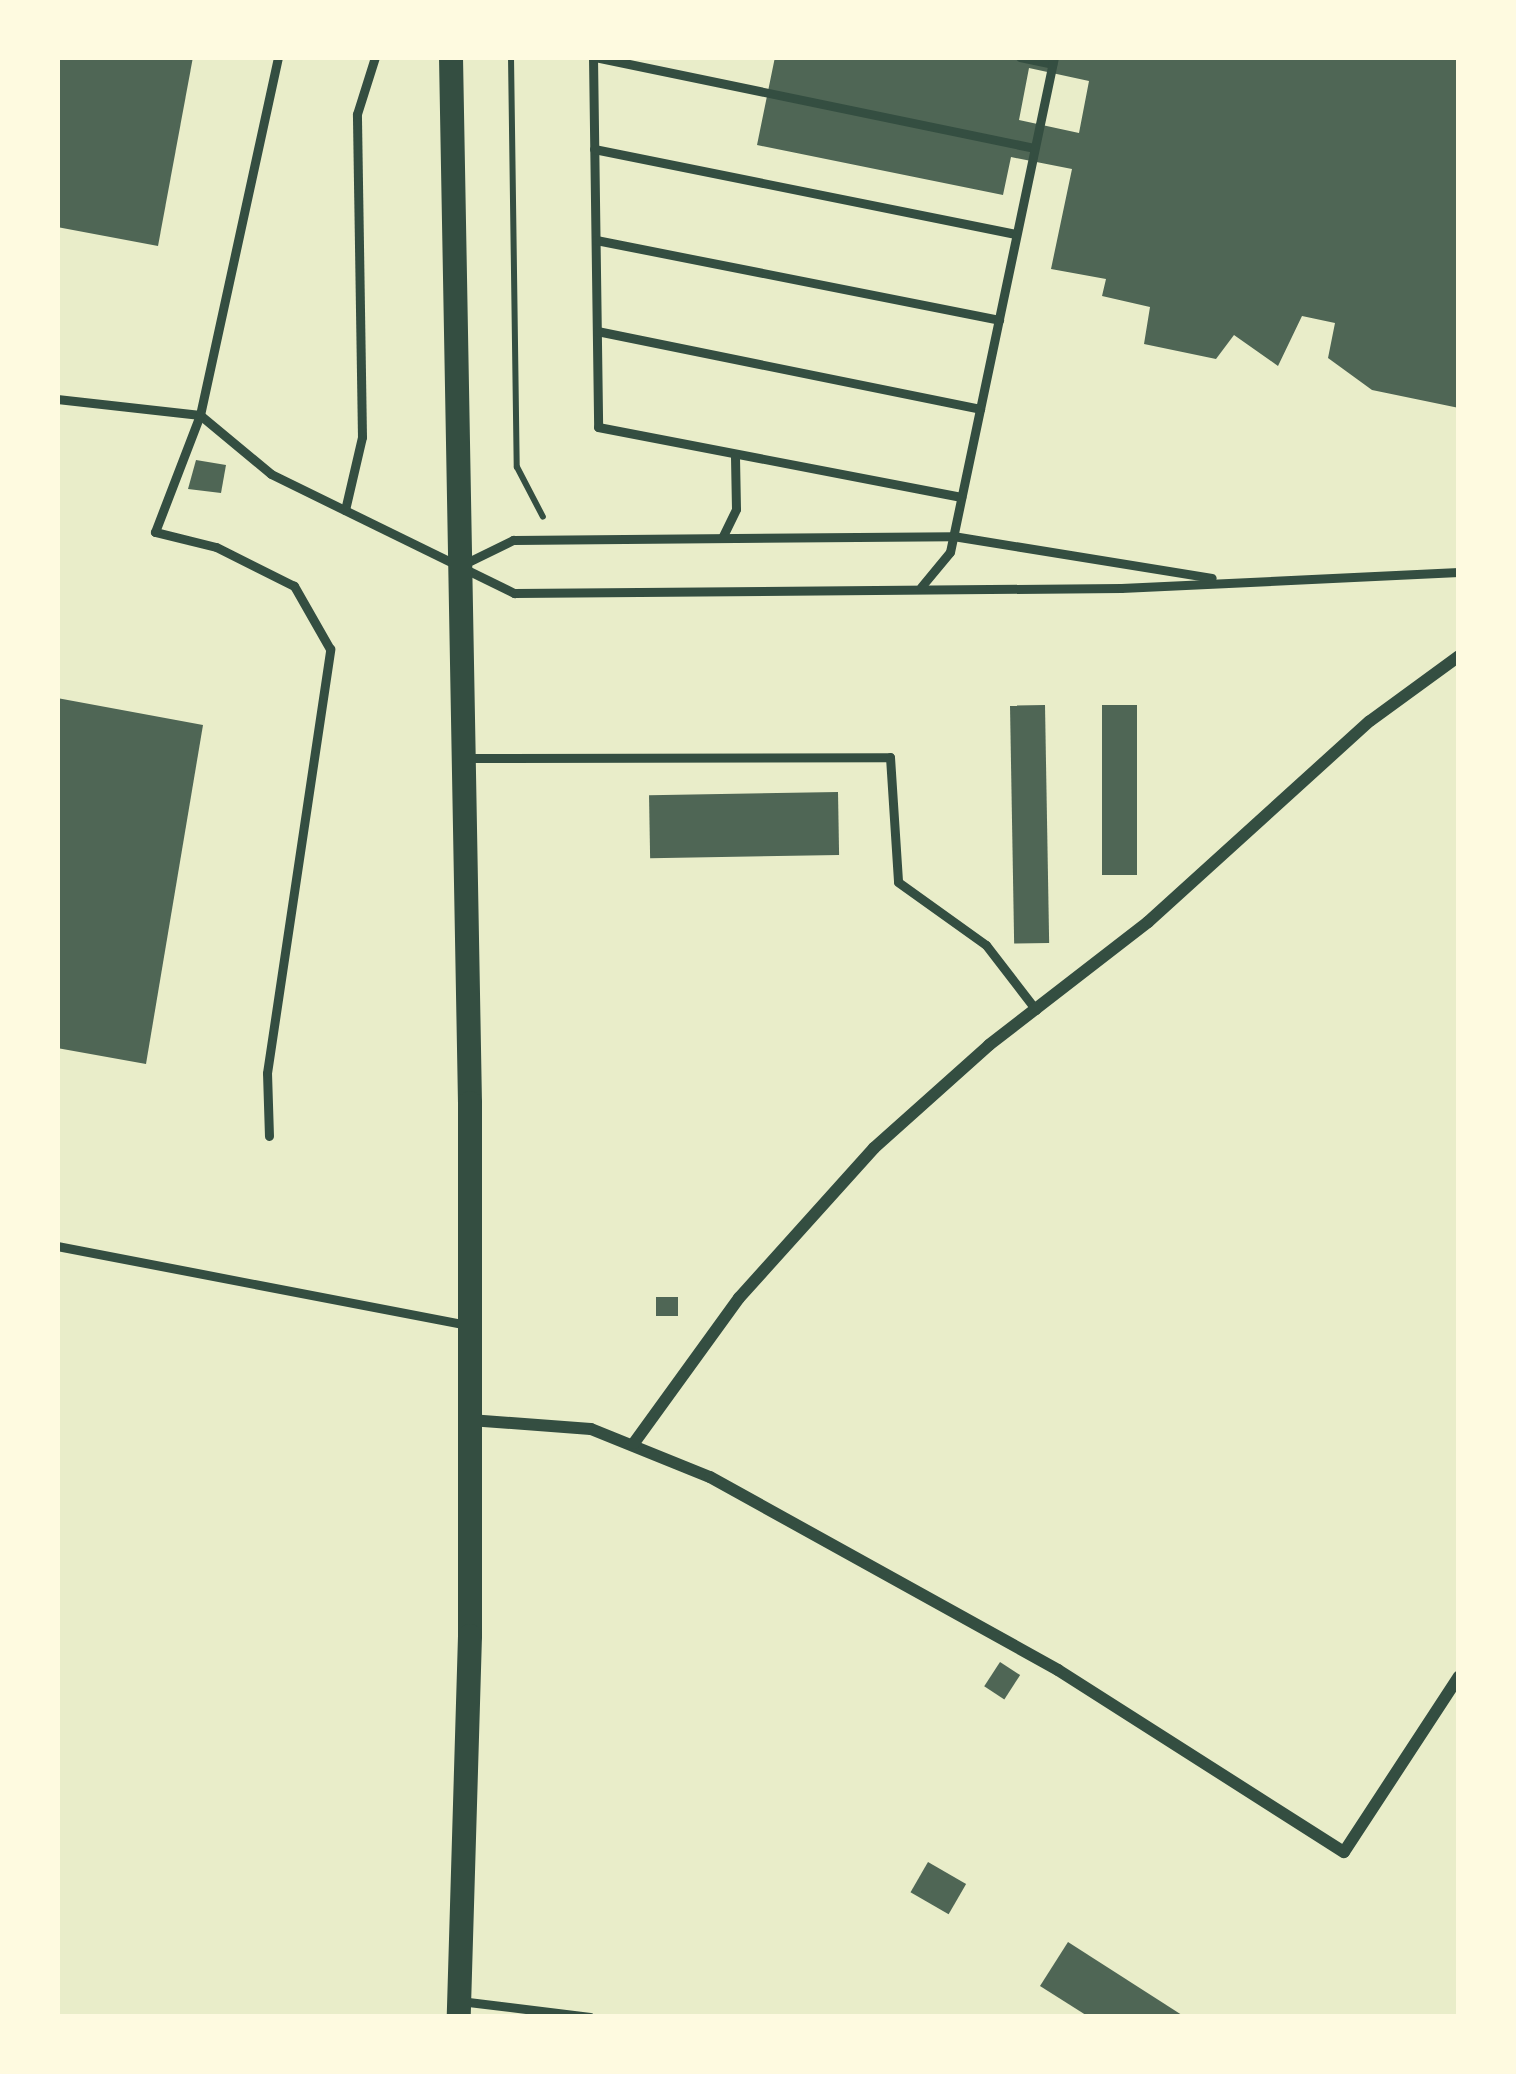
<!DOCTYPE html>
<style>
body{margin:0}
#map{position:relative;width:1516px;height:2074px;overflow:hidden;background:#e9edc9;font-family:Commissioner,sans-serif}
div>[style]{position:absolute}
.building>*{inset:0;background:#4f6655;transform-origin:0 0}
.path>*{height:6px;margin:-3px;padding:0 3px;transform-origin:3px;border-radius:3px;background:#344e41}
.service>*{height:9px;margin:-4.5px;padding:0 4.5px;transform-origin:4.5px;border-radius:4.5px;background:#344e41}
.minor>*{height:12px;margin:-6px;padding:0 6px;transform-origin:6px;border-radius:6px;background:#344e41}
.secondary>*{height:24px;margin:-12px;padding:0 12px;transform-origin:12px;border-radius:12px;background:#344e41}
span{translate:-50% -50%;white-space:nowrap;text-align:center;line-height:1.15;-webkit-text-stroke:10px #fefae0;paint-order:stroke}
.frame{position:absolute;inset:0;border:60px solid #fefae0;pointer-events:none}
</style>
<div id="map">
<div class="building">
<i style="clip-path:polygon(57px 57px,193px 57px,158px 246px,57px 227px)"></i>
<i style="clip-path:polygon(evenodd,775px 57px,1459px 57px,1459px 408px,1372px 390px,1328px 358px,1335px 323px,1302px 316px,1278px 366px,1234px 335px,1216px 359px,1144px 344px,1150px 307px,1102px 296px,1106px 279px,1051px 269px,1072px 169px,1011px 157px,1003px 195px,757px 145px,775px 57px,1029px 68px,1089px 81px,1079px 133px,1019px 120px,1029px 68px)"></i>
<i style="clip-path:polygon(196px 460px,226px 465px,221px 493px,188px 489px)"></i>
<i style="clip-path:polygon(57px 698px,203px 725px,146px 1064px,57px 1048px)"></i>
<i style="left:1045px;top:705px;width:238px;height:35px;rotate:89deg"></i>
<i style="left:1102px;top:705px;width:35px;height:170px"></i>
<i style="left:838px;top:792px;width:63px;height:189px;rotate:89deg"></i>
<i style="left:656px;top:1297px;width:22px;height:19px"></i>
<i style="left:1000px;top:1662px;width:24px;height:29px;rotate:33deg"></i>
<i style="left:928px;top:1862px;width:44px;height:35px;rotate:30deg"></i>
<i style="clip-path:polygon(1068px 1942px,1185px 2017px,1089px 2017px,1040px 1986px)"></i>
</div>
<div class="path">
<i style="left:511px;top:57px;width:410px;rotate:89.2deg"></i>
<i style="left:517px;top:467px;width:56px;rotate:62.5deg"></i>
</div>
<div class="service">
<i style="left:593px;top:57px;width:370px;rotate:89.2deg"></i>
<i style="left:598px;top:427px;width:370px;rotate:10.9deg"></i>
<i style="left:595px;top:57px;width:448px;rotate:11.7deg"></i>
<i style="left:1020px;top:57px;width:33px;rotate:12deg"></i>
<i style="left:594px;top:149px;width:430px;rotate:11.4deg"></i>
<i style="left:596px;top:240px;width:411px;rotate:11.2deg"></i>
<i style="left:597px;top:331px;width:391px;rotate:11.5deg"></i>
<i style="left:57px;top:399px;width:144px;rotate:6.4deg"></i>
<i style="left:200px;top:415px;width:92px;rotate:39.7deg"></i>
<i style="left:271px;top:474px;width:271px;rotate:26.1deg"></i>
<i style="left:514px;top:593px;width:607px;rotate:-0.47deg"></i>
<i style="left:1121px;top:588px;width:338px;rotate:-2.7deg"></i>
<i style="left:345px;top:510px;width:75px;rotate:-76.9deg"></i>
<i style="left:362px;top:437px;width:323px;rotate:-90.9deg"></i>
<i style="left:357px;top:114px;width:60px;rotate:-72.5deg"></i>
<i style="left:722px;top:538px;width:32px;rotate:-64deg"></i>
<i style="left:736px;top:509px;width:54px;rotate:-91.1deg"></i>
<i style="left:464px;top:564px;width:55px;rotate:-26.1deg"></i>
<i style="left:513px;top:540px;width:440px;rotate:-0.5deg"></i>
<i style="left:953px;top:536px;width:262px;rotate:9.2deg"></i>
<i style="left:921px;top:587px;width:45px;rotate:-50.4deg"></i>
<i style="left:950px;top:552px;width:506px;rotate:-78.13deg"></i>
<i style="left:467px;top:758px;width:423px;rotate:-0.1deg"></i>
<i style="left:890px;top:757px;width:125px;rotate:86.3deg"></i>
<i style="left:898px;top:882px;width:108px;rotate:35.6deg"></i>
<i style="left:986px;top:945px;width:82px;rotate:52.4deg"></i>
<i style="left:269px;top:1136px;width:63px;rotate:-91.8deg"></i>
<i style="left:267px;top:1073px;width:429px;rotate:-81.5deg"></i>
<i style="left:330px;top:649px;width:73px;rotate:-119.7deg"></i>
<i style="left:294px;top:586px;width:87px;rotate:-153.4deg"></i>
<i style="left:216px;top:547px;width:63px;rotate:-166.2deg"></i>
<i style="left:155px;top:532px;width:125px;rotate:-69deg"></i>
<i style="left:200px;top:415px;width:366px;rotate:-77.7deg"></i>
<i style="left:57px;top:1246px;width:420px;rotate:10.9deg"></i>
<i style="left:460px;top:2001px;width:131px;rotate:7deg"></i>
</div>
<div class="minor">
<i style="left:470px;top:1420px;width:121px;rotate:4.3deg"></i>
<i style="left:591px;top:1429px;width:128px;rotate:22deg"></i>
<i style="left:710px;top:1477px;width:398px;rotate:29deg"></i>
<i style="left:1058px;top:1670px;width:339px;rotate:32.5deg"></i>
<i style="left:1344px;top:1852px;width:210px;rotate:-56.8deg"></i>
<i style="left:634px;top:1443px;width:179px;rotate:-54.1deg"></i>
<i style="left:739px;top:1298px;width:202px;rotate:-48deg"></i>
<i style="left:874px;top:1148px;width:154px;rotate:-41.8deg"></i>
<i style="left:989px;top:1045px;width:201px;rotate:-37.7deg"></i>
<i style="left:1148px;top:922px;width:299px;rotate:-42.2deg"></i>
<i style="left:1370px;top:721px;width:110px;rotate:-36.1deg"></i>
</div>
<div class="secondary">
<i style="left:451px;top:57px;width:1046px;rotate:88.96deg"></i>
<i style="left:470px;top:1103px;width:533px;rotate:90deg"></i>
<i style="left:470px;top:1636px;width:381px;rotate:91.7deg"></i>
</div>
<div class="frame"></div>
</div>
